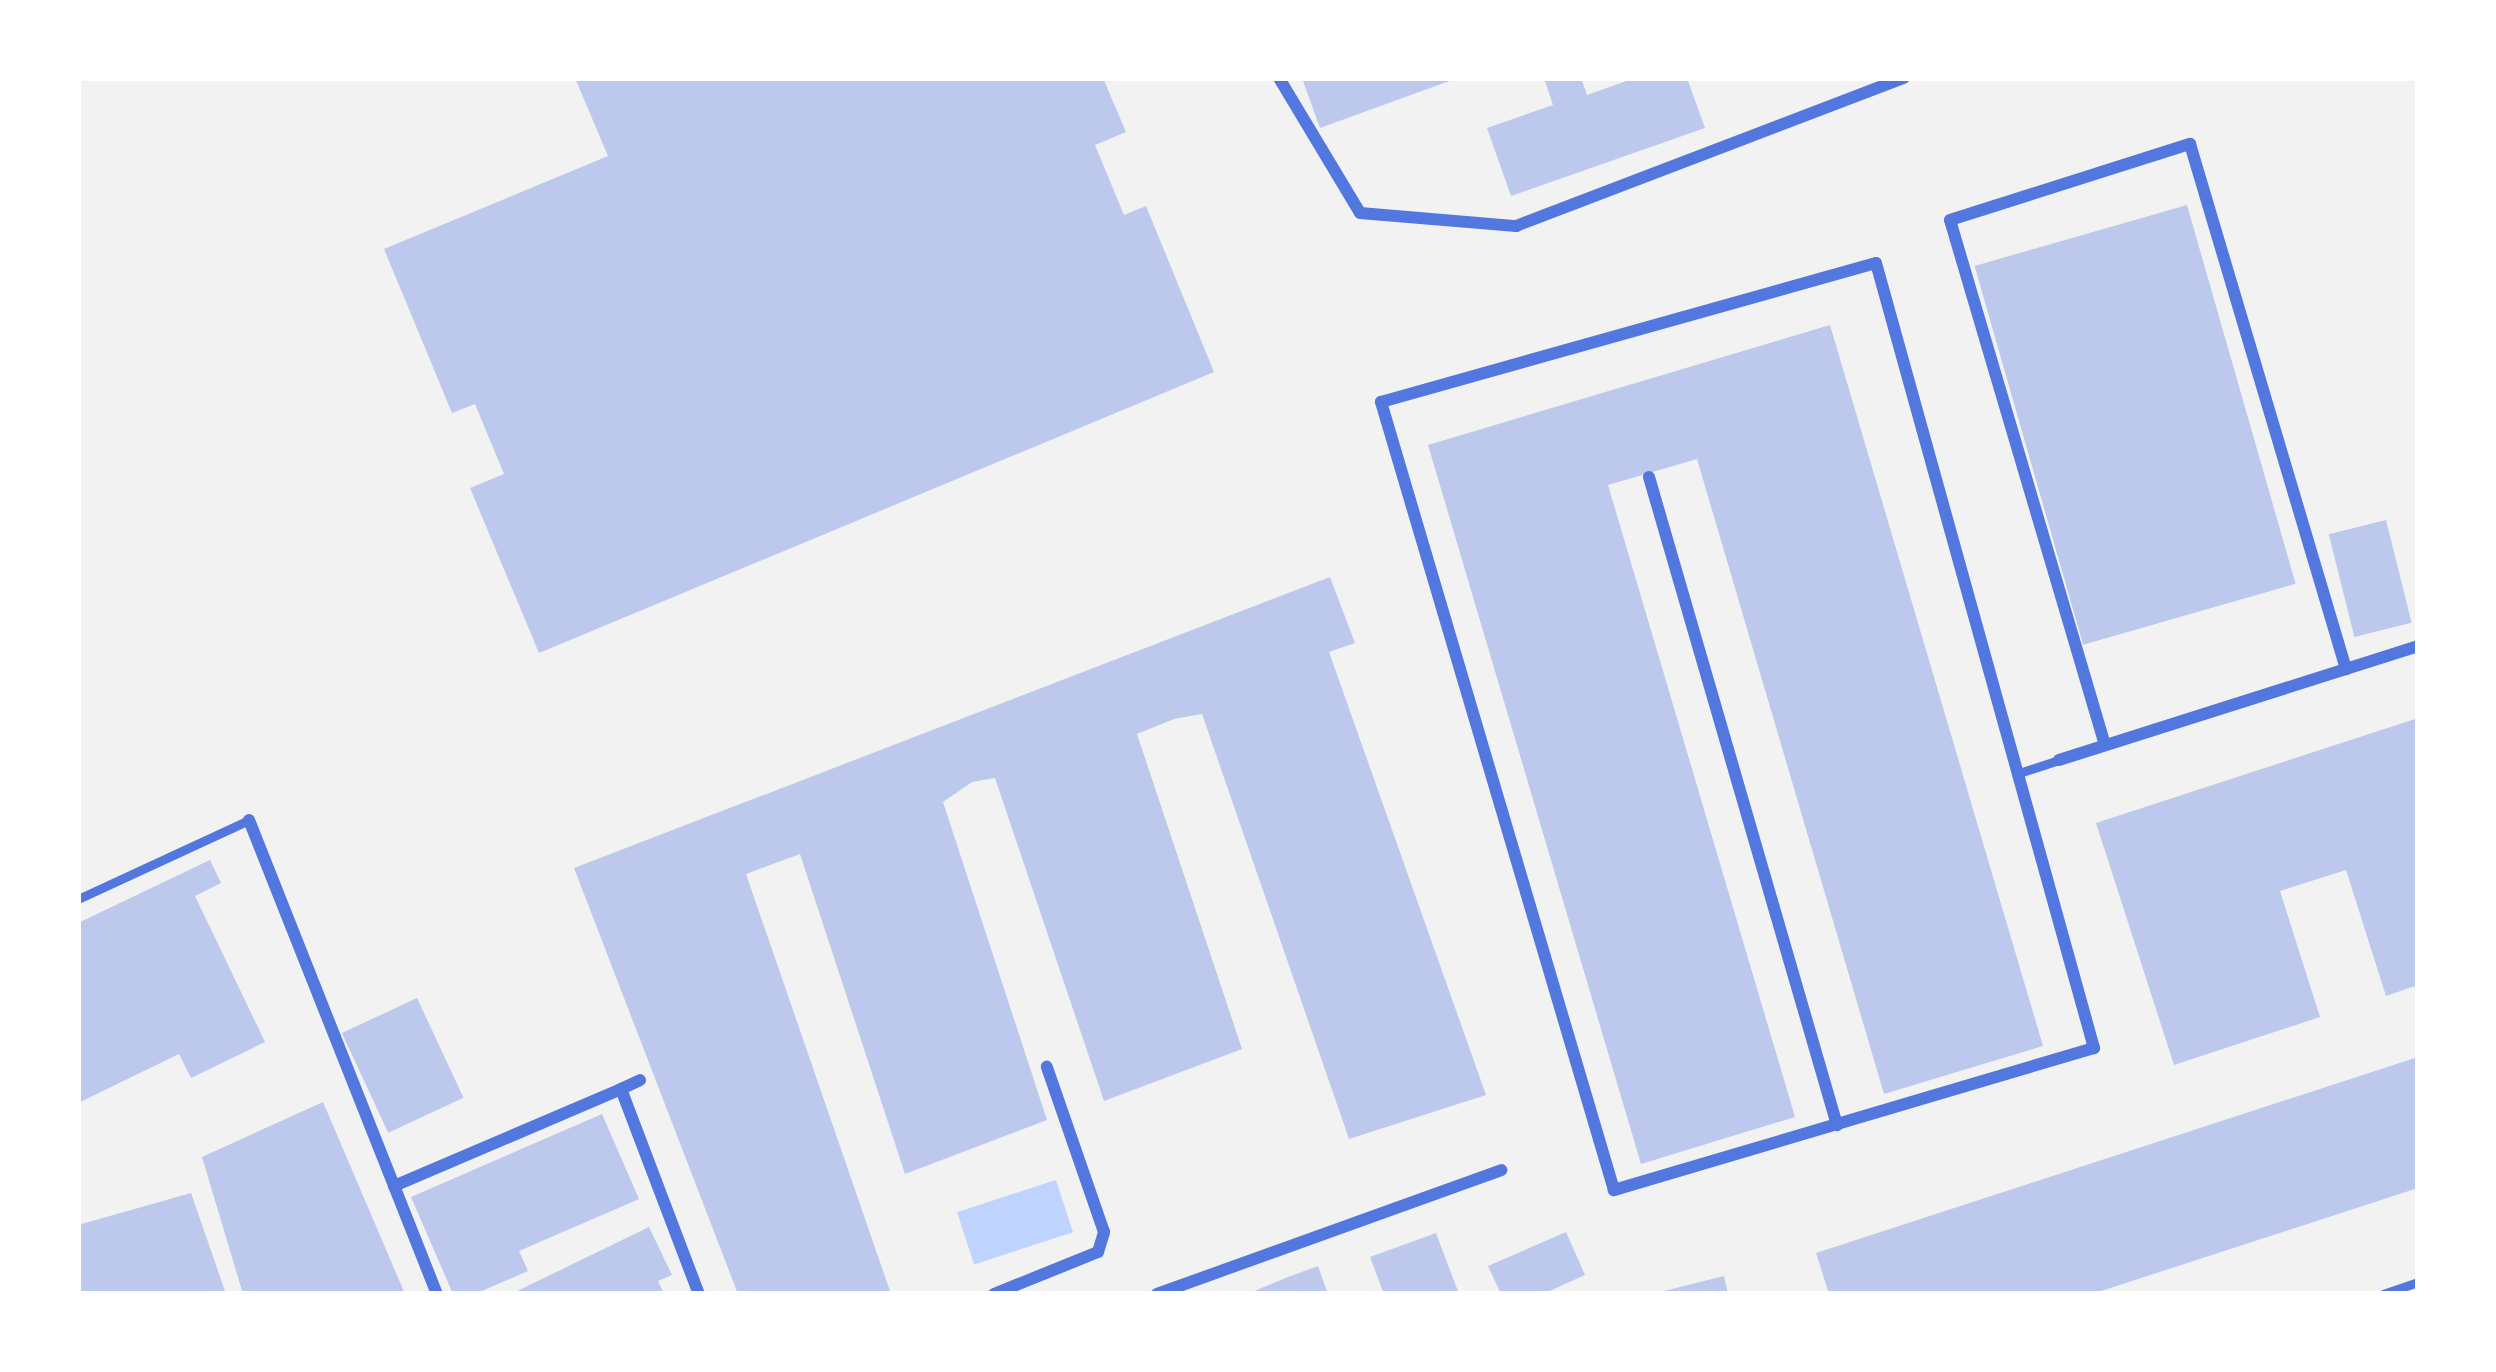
<!DOCTYPE html>
<style>
body{margin:0}
#map{position:relative;width:2496px;height:1372px;overflow:hidden;background:#f2f2f2;font-family:"DM Sans",sans-serif}
div>[style]{position:absolute}
.water>*{inset:0;background:#bfd3fe;transform-origin:0 0}
.building>*{inset:0;background:#bdc9ec;transform-origin:0 0}
.service>*{height:9px;margin:-4.5px;padding:0 4.5px;transform-origin:4.5px;border-radius:4.5px;background:#5277de}
.minor>*{height:12px;margin:-6px;padding:0 6px;transform-origin:6px;border-radius:6px;background:#5277de}
span{translate:-50% -50%;white-space:nowrap;text-align:center;line-height:1.15;-webkit-text-stroke:10px #fff;paint-order:stroke}
.frame{position:absolute;inset:0;border:81px solid #fff;pointer-events:none}
</style>
<div id="map">
<div class="water">
<i style="left:1056px;top:1180px;width:55px;height:104px;rotate:72deg"></i>
</div>
<div class="building">
<i style="clip-path:polygon(575px 78px,1103px 78px,1126px 132px,1095px 145px,1124px 215px,1146px 206px,1214px 372px,539px 653px,470px 488px,504px 474px,475px 404px,452px 413px,384px 249px,608px 156px)"></i>
<i style="clip-path:polygon(1302px 78px,1455px 78px,1455px 79px,1320px 128px)"></i>
<i style="clip-path:polygon(1544px 78px,1581px 78px,1587px 95px,1635px 78px,1687px 78px,1705px 128px,1511px 196px,1487px 128px,1553px 105px)"></i>
<i style="left:2187px;top:205px;width:394px;height:221px;rotate:74deg"></i>
<i style="clip-path:polygon(1830px 325px,2043px 1046px,1884px 1094px,1697px 459px,1608px 485px,1795px 1117px,1641px 1164px,1428px 445px)"></i>
<i style="left:2386px;top:520px;width:106px;height:59px;rotate:76deg"></i>
<i style="clip-path:polygon(1330px 577px,1355px 643px,1329px 652px,1486px 1095px,1349px 1139px,1202px 714px,1174px 719px,1137px 734px,1242px 1049px,1104px 1101px,995px 778px,972px 782px,943px 802px,1047px 1120px,905px 1174px,800px 854px,746px 874px,891px 1294px,738px 1294px,574px 868px)"></i>
<i style="clip-path:polygon(2418px 718px,2418px 985px,2386px 996px,2346px 870px,2280px 891px,2320px 1017px,2174px 1065px,2096px 823px)"></i>
<i style="clip-path:polygon(210px 860px,221px 883px,195px 896px,265px 1042px,191px 1078px,179px 1054px,78px 1103px,78px 923px)"></i>
<i style="left:417px;top:998px;width:110px;height:83px;rotate:65deg"></i>
<i style="clip-path:polygon(2418px 1057px,2418px 1188px,2092px 1294px,1829px 1294px,1816px 1253px)"></i>
<i style="clip-path:polygon(323px 1102px,405px 1294px,243px 1294px,202px 1157px)"></i>
<i style="clip-path:polygon(602px 1114px,639px 1199px,519px 1251px,528px 1271px,475px 1294px,453px 1294px,411px 1197px)"></i>
<i style="clip-path:polygon(191px 1193px,226px 1294px,78px 1294px,78px 1225px)"></i>
<i style="clip-path:polygon(649px 1227px,672px 1275px,658px 1281px,664px 1294px,511px 1294px)"></i>
<i style="clip-path:polygon(1566px 1232px,1585px 1275px,1543px 1294px,1501px 1294px,1488px 1266px)"></i>
<i style="clip-path:polygon(1436px 1233px,1459px 1294px,1384px 1294px,1370px 1257px)"></i>
<i style="clip-path:polygon(1318px 1266px,1328px 1294px,1247px 1294px,1288px 1277px)"></i>
<i style="clip-path:polygon(1724px 1276px,1728px 1294px,1660px 1294px,1660px 1292px)"></i>
</div>
<div class="service">
<i style="left:2016px;top:774px;width:45px;rotate:-18deg"></i>
<i style="left:78px;top:899px;width:188px;rotate:-24.8deg"></i>
<i style="left:2383px;top:1294px;width:37px;rotate:-19deg"></i>
</div>
<div class="minor">
<i style="left:1279px;top:78px;width:157px;rotate:59deg"></i>
<i style="left:1360px;top:213px;width:157px;rotate:4.8deg"></i>
<i style="left:1516px;top:226px;width:415px;rotate:-20.9deg"></i>
<i style="left:1876px;top:263px;width:815px;rotate:74.48deg"></i>
<i style="left:2094px;top:1048px;width:501px;rotate:163.52deg"></i>
<i style="left:1614px;top:1190px;width:822px;rotate:-106.47deg"></i>
<i style="left:1381px;top:402px;width:514px;rotate:-15.69deg"></i>
<i style="left:1649px;top:477px;width:675px;rotate:73.82deg"></i>
<i style="left:2105px;top:745px;width:547px;rotate:-106.45deg"></i>
<i style="left:1950px;top:220px;width:252px;rotate:-17.6deg"></i>
<i style="left:2190px;top:144px;width:548px;rotate:73.45deg"></i>
<i style="left:2059px;top:760px;width:377px;rotate:-17.6deg"></i>
<i style="left:249px;top:820px;width:510px;rotate:68.37deg"></i>
<i style="left:621px;top:1089px;width:21px;rotate:-25deg"></i>
<i style="left:394px;top:1186px;width:247px;rotate:-23.1deg"></i>
<i style="left:621px;top:1089px;width:219px;rotate:69.2deg"></i>
<i style="left:994px;top:1294px;width:112px;rotate:-22deg"></i>
<i style="left:1098px;top:1252px;width:21px;rotate:-73deg"></i>
<i style="left:1104px;top:1232px;width:175px;rotate:-109.1deg"></i>
<i style="left:1157px;top:1294px;width:366px;rotate:-19.8deg"></i>
</div>
<div class="frame"></div>
</div>
